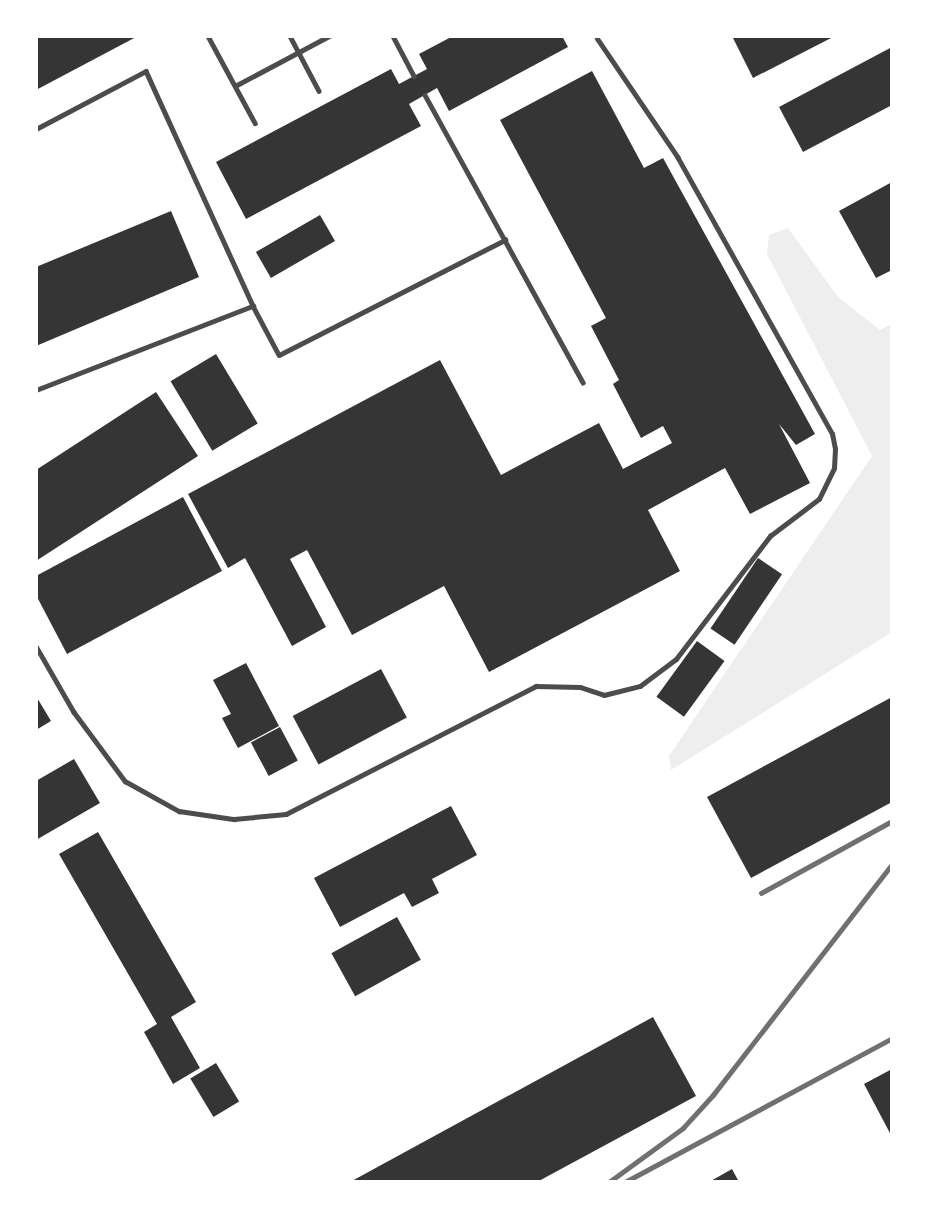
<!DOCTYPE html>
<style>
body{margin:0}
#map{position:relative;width:928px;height:1218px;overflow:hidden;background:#fff;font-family:"Fira Sans",sans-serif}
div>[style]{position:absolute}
.green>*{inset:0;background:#eee}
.building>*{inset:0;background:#353535;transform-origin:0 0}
.service>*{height:4.5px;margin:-2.25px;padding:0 2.25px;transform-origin:2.25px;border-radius:2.25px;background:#4c4c4c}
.rail>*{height:4.5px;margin:-2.25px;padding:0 2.25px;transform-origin:2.25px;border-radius:2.25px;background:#707070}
span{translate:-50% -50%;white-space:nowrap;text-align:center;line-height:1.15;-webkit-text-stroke:6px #fff;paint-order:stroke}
.frame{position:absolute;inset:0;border:38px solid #fff;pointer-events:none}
</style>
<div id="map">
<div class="green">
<i style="clip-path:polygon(788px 228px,838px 297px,880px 330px,892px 324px,892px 632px,671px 770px,669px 756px,872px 456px,767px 254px,769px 235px)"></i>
</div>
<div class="building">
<i style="clip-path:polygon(36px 36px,138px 36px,36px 90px)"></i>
<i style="clip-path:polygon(453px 36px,562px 36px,568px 47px,449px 111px,437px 88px,409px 104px,421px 126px,246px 219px,216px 162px,391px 69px,399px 84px,427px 69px,419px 54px)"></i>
<i style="clip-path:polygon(732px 36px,835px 36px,753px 78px)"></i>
<i style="clip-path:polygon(892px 47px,892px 105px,803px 152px,779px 107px)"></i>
<i style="clip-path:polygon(592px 71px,644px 168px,663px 158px,815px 434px,796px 445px,779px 424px,810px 483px,750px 514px,725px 468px,648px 510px,680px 571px,489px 672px,444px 586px,352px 635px,307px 550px,290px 559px,326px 627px,292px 646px,245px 558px,228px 568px,188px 494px,440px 360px,501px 475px,599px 423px,623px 469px,672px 443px,663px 426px,641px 438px,613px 384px,619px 380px,591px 326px,606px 318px,500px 120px)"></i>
<i style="clip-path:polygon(892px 182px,892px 270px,876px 278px,839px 211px)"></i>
<i style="clip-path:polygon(171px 211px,199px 277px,36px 346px,36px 267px)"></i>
<i style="left:320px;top:215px;width:30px;height:74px;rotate:60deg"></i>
<i style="left:216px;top:354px;width:81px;height:53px;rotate:59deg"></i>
<i style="clip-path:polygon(156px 392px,198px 456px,36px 561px,36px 470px)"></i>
<i style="clip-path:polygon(183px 497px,222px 571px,67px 654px,36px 595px,36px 576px)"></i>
<i style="left:758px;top:558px;width:29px;height:85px;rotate:34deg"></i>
<i style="left:697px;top:641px;width:34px;height:69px;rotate:36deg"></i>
<i style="clip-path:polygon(246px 663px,279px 726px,238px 748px,222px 718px,231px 714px,213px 680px)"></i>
<i style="left:381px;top:669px;width:55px;height:100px;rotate:62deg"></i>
<i style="clip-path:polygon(36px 696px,51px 721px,36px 730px)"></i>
<i style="clip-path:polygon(892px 697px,892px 802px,751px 878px,707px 797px)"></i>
<i style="left:280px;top:727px;width:38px;height:33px;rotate:62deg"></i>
<i style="clip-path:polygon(74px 759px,100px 803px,36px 840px,36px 781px)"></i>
<i style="clip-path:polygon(451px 806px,477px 855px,432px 879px,439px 893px,412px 907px,404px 893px,340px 927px,314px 878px)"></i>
<i style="clip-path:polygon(98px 832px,196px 1002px,171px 1017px,200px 1068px,173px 1084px,144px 1032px,157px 1024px,59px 854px)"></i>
<i style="left:397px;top:917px;width:49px;height:75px;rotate:61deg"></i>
<i style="clip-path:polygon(653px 1017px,696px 1096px,537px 1182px,350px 1182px)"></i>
<i style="left:216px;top:1063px;width:45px;height:30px;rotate:59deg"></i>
<i style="clip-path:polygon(892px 1069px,892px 1137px,864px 1084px)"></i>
<i style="clip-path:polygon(732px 1169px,739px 1182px,709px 1182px)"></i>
</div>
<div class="service">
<i style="left:208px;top:36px;width:99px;rotate:61.6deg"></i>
<i style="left:290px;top:36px;width:62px;rotate:62.2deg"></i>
<i style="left:393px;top:36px;width:45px;rotate:62.3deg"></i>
<i style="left:235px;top:86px;width:106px;rotate:-28deg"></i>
<i style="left:425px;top:95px;width:328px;rotate:61.2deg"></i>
<i style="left:36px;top:129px;width:124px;rotate:-27.8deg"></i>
<i style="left:146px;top:71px;width:258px;rotate:65.5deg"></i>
<i style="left:253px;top:306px;width:55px;rotate:62deg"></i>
<i style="left:279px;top:355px;width:254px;rotate:-27deg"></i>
<i style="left:36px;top:390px;width:233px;rotate:-21.2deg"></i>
<i style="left:36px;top:646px;width:76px;rotate:60.1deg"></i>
<i style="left:74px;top:712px;width:86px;rotate:53.5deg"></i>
<i style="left:125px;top:781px;width:62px;rotate:29.1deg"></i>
<i style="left:179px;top:811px;width:56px;rotate:8.3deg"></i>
<i style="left:234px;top:819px;width:52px;rotate:-5.5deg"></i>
<i style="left:286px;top:814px;width:281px;rotate:-27.1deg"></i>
<i style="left:536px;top:686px;width:44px;rotate:1.3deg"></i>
<i style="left:580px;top:687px;width:25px;rotate:18deg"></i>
<i style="left:604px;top:695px;width:37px;rotate:-14deg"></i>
<i style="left:640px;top:686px;width:45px;rotate:-36.9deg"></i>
<i style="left:676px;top:659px;width:155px;rotate:-52.6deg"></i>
<i style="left:770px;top:536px;width:61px;rotate:-37.1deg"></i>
<i style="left:819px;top:499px;width:34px;rotate:-64deg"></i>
<i style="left:834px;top:468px;width:19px;rotate:-87deg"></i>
<i style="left:835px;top:449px;width:15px;rotate:-101deg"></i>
<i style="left:832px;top:434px;width:316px;rotate:-119.2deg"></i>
<i style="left:678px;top:158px;width:144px;rotate:-124.2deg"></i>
</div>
<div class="rail">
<i style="left:761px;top:893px;width:149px;rotate:-28.8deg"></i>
<i style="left:609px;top:1182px;width:92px;rotate:-36.1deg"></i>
<i style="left:683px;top:1128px;width:45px;rotate:-47.7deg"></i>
<i style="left:713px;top:1095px;width:292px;rotate:-52.2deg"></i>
<i style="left:625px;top:1182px;width:303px;rotate:-28.3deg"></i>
</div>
<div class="frame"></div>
</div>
